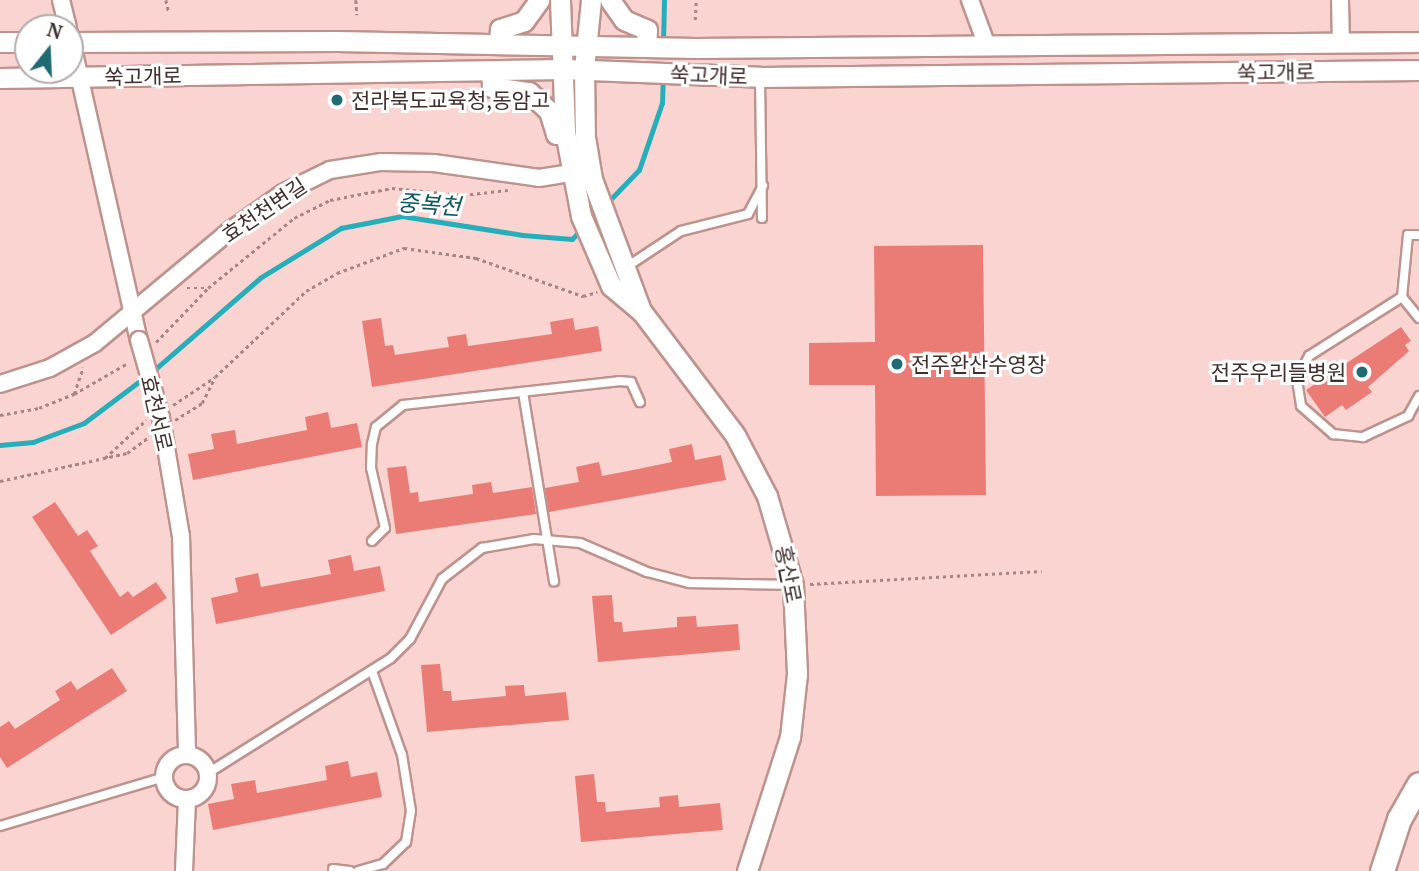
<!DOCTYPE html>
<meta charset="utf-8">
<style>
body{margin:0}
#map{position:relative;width:1419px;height:871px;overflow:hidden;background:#fad4d0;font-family:"PT Serif","Noto Sans KR",serif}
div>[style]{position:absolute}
.stream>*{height:4.5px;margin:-2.25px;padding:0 2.25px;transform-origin:2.25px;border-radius:2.25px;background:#27aebb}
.building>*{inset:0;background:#eb7c75}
.path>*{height:2.5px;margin-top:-1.25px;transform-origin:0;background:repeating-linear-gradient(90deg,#a48784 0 3.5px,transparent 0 7px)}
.roads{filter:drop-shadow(2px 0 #be938e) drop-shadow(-2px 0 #be938e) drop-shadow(0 2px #be938e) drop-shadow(0 -2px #be938e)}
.service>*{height:8px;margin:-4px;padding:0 4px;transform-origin:4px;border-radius:4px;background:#fff}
.minor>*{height:16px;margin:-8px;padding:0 8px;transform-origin:8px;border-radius:8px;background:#fff}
.minor>.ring{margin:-8px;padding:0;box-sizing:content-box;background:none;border:16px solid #fff;border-radius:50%}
.tertiary>*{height:19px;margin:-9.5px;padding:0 9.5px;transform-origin:9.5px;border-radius:9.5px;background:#fff}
.secondary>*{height:23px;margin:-11.5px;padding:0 11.5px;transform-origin:11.5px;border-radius:11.5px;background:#fff}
.bridges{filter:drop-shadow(2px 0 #be938e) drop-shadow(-2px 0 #be938e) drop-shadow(0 2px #be938e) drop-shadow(0 -2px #be938e)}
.minor-bridge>*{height:16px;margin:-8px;padding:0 8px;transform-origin:8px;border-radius:8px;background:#fff}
.dots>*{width:19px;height:19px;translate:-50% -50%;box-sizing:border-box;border:4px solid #fff;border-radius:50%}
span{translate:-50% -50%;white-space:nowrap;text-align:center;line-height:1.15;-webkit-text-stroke:6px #fff;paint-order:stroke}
.street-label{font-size:21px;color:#402e2c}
.poi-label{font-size:21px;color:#402e2c}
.left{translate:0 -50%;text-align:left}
.right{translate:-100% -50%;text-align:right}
.water-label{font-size:23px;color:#0d575e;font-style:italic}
.north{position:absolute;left:14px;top:14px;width:70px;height:70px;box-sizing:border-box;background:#fff;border:2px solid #b3abab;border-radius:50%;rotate:18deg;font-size:19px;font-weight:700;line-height:28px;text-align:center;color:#402e2c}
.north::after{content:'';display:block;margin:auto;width:24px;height:32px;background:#206b73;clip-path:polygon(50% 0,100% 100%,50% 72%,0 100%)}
</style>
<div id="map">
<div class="stream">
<i style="left:663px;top:42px;width:42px;rotate:-88.6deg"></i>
<i style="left:606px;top:204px;width:47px;rotate:-45.9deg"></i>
<i style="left:639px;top:170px;width:71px;rotate:-71.1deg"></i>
<i style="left:662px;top:103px;width:24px;rotate:-88deg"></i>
<i style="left:152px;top:372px;width:143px;rotate:-41deg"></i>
<i style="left:260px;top:278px;width:95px;rotate:-31.7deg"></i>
<i style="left:341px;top:228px;width:62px;rotate:-11.1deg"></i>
<i style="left:402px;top:216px;width:122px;rotate:8.9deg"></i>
<i style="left:523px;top:235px;width:49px;rotate:4.7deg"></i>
<i style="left:572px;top:239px;width:13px;rotate:-45deg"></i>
<i style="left:0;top:445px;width:33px;rotate:-5deg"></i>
<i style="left:33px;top:442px;width:54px;rotate:-20.4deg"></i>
<i style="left:84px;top:423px;width:76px;rotate:-37deg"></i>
</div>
<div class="building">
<i style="clip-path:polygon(983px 245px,986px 495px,876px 496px,875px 385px,809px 385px,809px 343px,875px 342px,874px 246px)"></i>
<i style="clip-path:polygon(381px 318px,385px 346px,393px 345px,395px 355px,449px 347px,447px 337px,466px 334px,468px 346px,552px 334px,550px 322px,573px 318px,575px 330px,598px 326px,602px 351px,372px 387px,362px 321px)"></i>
<i style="clip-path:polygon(1401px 327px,1411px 341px,1405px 345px,1409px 351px,1368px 387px,1372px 392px,1346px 410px,1342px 405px,1325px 417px,1306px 390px)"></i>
<i style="clip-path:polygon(328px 412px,331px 428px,357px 423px,362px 447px,193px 480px,188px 454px,214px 449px,211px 434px,235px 430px,237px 444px,307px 430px,305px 417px)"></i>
<i style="clip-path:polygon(692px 444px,695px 460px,721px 455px,726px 480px,549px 512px,545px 488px,579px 482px,576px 467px,599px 462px,602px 476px,638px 469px,672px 462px,669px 449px)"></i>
<i style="clip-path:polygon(406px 466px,410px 493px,418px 492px,419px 502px,473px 494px,472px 485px,491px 482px,493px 493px,532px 487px,536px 514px,396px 534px,387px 468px)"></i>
<i style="clip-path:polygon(55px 502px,78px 536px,87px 530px,98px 546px,90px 551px,120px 597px,128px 591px,133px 597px,156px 582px,167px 598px,111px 635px,32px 517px)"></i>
<i style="clip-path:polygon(351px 555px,354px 571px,380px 566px,385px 591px,216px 624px,211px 598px,238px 592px,235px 578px,258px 573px,261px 587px,331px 574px,328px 560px)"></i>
<i style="clip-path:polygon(612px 595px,614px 622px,622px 622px,623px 632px,677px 627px,677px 617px,696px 616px,697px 627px,738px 624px,740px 650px,598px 662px,592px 596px)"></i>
<i style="clip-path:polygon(440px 664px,443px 691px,451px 691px,452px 701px,506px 696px,505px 686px,524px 685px,525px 696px,566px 692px,569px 720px,427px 732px,421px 665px)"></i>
<i style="clip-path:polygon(112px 668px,127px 691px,7px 768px,0 757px,0 727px,9px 721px,15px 729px,60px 700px,55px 691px,71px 681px,77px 690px)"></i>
<i style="clip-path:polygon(348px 761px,351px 777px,377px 772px,382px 797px,213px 830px,208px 804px,234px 799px,231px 784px,255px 780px,257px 793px,327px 780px,325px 766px)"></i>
<i style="clip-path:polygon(594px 774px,597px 802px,605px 802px,606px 812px,660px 807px,659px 797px,678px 795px,679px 807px,720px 803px,723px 830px,581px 842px,575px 776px)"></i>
</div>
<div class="path">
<i style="left:166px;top:0;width:13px;rotate:77deg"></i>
<i style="left:356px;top:0;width:15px;rotate:86deg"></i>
<i style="left:695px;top:20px;width:20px;rotate:-87deg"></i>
<i style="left:187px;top:288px;width:21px"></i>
<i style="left:156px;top:342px;width:75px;rotate:-46.1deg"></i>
<i style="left:208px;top:288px;width:111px;rotate:-39.1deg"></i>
<i style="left:294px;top:218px;width:40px;rotate:-26.6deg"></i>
<i style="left:330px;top:200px;width:63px;rotate:-11deg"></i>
<i style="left:392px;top:188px;width:71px;rotate:5.6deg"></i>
<i style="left:463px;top:195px;width:45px;rotate:-6.3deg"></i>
<i style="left:74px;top:394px;width:28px;rotate:-71deg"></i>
<i style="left:173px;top:405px;width:50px;rotate:-33.7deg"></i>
<i style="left:215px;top:377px;width:125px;rotate:-43.4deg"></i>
<i style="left:306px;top:291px;width:36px;rotate:-30deg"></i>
<i style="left:337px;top:273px;width:72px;rotate:-20.5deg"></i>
<i style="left:404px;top:248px;width:73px;rotate:7.9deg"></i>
<i style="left:476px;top:258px;width:114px;rotate:19.6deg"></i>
<i style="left:583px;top:296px;width:15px;rotate:-16deg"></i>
<i style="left:0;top:415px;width:40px;rotate:-10deg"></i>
<i style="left:39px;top:408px;width:38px;rotate:-22deg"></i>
<i style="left:74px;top:394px;width:62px;rotate:-29.9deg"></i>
<i style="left:175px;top:420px;width:32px;rotate:-32deg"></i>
<i style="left:202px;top:403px;width:28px;rotate:-63deg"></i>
<i style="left:105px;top:458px;width:56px;rotate:-42.8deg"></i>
<i style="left:0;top:481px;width:130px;rotate:-12.4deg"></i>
<i style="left:127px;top:453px;width:27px;rotate:-36deg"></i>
<i style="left:810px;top:584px;width:232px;rotate:-3.2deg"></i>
</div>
<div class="roads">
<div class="service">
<i style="left:760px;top:77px;width:141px;rotate:89.2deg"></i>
<i style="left:1419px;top:235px;width:11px;rotate:180deg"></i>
<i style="left:1408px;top:235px;width:62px;rotate:95.5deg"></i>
<i style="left:1402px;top:297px;width:27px;rotate:51deg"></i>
<i style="left:625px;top:268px;width:67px;rotate:-33.5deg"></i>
<i style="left:681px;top:231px;width:69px;rotate:-14.2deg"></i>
<i style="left:748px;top:214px;width:32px;rotate:-62deg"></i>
<i style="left:1402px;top:297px;width:110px;rotate:147.6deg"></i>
<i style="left:1309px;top:356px;width:27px;rotate:117deg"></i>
<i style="left:1297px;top:380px;width:26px;rotate:81deg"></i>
<i style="left:1301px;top:406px;width:43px;rotate:41.2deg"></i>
<i style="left:1333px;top:434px;width:30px;rotate:6deg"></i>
<i style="left:1363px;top:437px;width:50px;rotate:-25deg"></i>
<i style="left:1408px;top:416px;width:23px;rotate:-61deg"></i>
<i style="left:523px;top:392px;width:192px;rotate:80.7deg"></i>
<i style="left:372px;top:541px;width:18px;rotate:-45deg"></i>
<i style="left:385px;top:528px;width:62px;rotate:-103.1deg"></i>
<i style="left:371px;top:468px;width:24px;rotate:-88deg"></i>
<i style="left:372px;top:444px;width:17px;rotate:-77deg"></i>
<i style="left:376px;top:427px;width:35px;rotate:-39deg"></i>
<i style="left:403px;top:405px;width:217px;rotate:-6.3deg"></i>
<i style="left:619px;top:381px;width:12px;rotate:5deg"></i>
<i style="left:631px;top:382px;width:22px;rotate:66deg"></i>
<i style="left:208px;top:773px;width:216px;rotate:-32.1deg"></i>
<i style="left:391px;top:658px;width:27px;rotate:-45deg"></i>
<i style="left:410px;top:639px;width:68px;rotate:-61.9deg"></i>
<i style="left:442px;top:579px;width:51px;rotate:-37.8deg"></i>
<i style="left:482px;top:548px;width:53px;rotate:-9.8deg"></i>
<i style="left:534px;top:539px;width:46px;rotate:5deg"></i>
<i style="left:580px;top:543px;width:73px;rotate:23.4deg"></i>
<i style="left:647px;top:572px;width:43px;rotate:14.7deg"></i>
<i style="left:689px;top:583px;width:104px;rotate:1.1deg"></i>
<i style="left:0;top:826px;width:171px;rotate:-16.6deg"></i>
<i style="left:333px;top:869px;width:17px;rotate:7deg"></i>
<i style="left:358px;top:871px;width:26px;rotate:-16deg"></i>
<i style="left:383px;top:864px;width:32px;rotate:-44deg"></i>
<i style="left:406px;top:842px;width:31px;rotate:-81deg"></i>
<i style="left:411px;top:811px;width:57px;rotate:-99.1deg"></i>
<i style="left:402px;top:755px;width:89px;rotate:-109.7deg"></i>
</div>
<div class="minor">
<i style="left:61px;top:0;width:29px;rotate:76deg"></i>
<i style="left:970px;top:0;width:49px;rotate:69.7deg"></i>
<i style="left:1340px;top:0;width:43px;rotate:88.7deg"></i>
<i style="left:70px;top:35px;width:313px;rotate:77.3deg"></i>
<i style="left:0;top:384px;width:52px;rotate:-17.7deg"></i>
<i style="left:50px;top:368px;width:51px;rotate:-29.1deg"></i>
<i style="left:95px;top:343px;width:173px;rotate:-39.8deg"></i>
<i style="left:228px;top:232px;width:67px;rotate:-35.3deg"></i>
<i style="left:283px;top:193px;width:52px;rotate:-26.1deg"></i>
<i style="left:330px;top:170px;width:52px;rotate:-8.9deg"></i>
<i style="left:381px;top:162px;width:53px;rotate:1.1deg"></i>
<i style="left:434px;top:163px;width:106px;rotate:8.1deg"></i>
<i style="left:539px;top:178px;width:31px;rotate:-9deg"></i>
<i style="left:161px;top:418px;width:120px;rotate:80.4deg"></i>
<i style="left:181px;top:536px;width:219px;rotate:88.4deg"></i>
<i class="ring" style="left:164px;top:755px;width:28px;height:28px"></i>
<i style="left:184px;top:871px;width:72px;rotate:-87.6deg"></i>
</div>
<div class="tertiary">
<i style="left:560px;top:0;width:132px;rotate:87.8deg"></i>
<i style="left:565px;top:132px;width:86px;rotate:79.2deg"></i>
<i style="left:581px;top:216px;width:76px;rotate:66.8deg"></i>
<i style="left:611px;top:286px;width:40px;rotate:40deg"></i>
<i style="left:642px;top:312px;width:154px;rotate:52.9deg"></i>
<i style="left:735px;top:435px;width:69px;rotate:62.3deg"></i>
<i style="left:767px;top:496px;width:93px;rotate:73.7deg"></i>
<i style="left:793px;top:585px;width:89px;rotate:87.4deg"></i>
<i style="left:797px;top:674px;width:63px;rotate:96.3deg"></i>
<i style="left:790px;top:737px;width:141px;rotate:107.8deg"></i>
<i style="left:591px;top:0;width:69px;rotate:95.8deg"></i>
<i style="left:584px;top:69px;width:68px;rotate:89.2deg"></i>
<i style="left:585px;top:137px;width:43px;rotate:80.5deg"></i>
<i style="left:592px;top:179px;width:141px;rotate:69.6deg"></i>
<i style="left:610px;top:0;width:24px;rotate:55deg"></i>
<i style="left:624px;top:20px;width:25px;rotate:23deg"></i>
<i style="left:647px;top:30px;width:15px;rotate:94deg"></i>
<i style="left:0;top:42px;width:28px"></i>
<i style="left:70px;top:42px;width:267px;rotate:-0.2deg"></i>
<i style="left:337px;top:41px;width:359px;rotate:1.1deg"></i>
<i style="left:696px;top:48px;width:723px;rotate:-0.48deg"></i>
<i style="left:499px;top:43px;width:14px;rotate:-86deg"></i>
<i style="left:500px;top:29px;width:25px;rotate:-18deg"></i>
<i style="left:524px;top:21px;width:26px;rotate:-54deg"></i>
<i style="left:491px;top:71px;width:16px;rotate:86deg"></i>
<i style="left:492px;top:87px;width:37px;rotate:8deg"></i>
<i style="left:529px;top:92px;width:28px;rotate:44deg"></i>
<i style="left:549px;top:111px;width:24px;rotate:73deg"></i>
<i style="left:556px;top:134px;width:9px;rotate:-13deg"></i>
<i style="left:0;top:78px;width:564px;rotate:-0.91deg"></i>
<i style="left:564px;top:69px;width:196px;rotate:2.3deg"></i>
<i style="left:760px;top:77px;width:659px;rotate:-0.61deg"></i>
</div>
<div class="secondary">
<i style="left:1382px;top:871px;width:55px;rotate:-71.9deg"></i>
<i style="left:1399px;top:819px;width:40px;rotate:-60.3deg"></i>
</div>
</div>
<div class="bridges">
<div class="minor-bridge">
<i style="left:139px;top:340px;width:81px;rotate:74.2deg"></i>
</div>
</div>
<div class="dots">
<i style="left:337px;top:100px;background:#206b73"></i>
<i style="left:897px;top:364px;background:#206b73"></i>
<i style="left:1362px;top:372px;background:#206b73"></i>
</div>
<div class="street-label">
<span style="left:1276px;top:72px;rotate:-1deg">쑥고개로</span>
<span style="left:709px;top:75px;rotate:2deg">쑥고개로</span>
<span style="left:143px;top:76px;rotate:-1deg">쑥고개로</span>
<span style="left:264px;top:210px;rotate:-34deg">효천천변길</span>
<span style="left:157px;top:413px;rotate:77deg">효천서로</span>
<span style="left:789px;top:574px;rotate:79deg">홍산로</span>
</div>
<div class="poi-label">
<span class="left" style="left:351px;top:100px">전라북도교육청,동암고</span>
<span class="left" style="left:911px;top:364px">전주완산수영장</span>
<span class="right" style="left:1346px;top:372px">전주우리들병원</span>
</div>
<div class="water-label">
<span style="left:429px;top:205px;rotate:4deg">중복천</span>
</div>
<div class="north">N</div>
</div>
